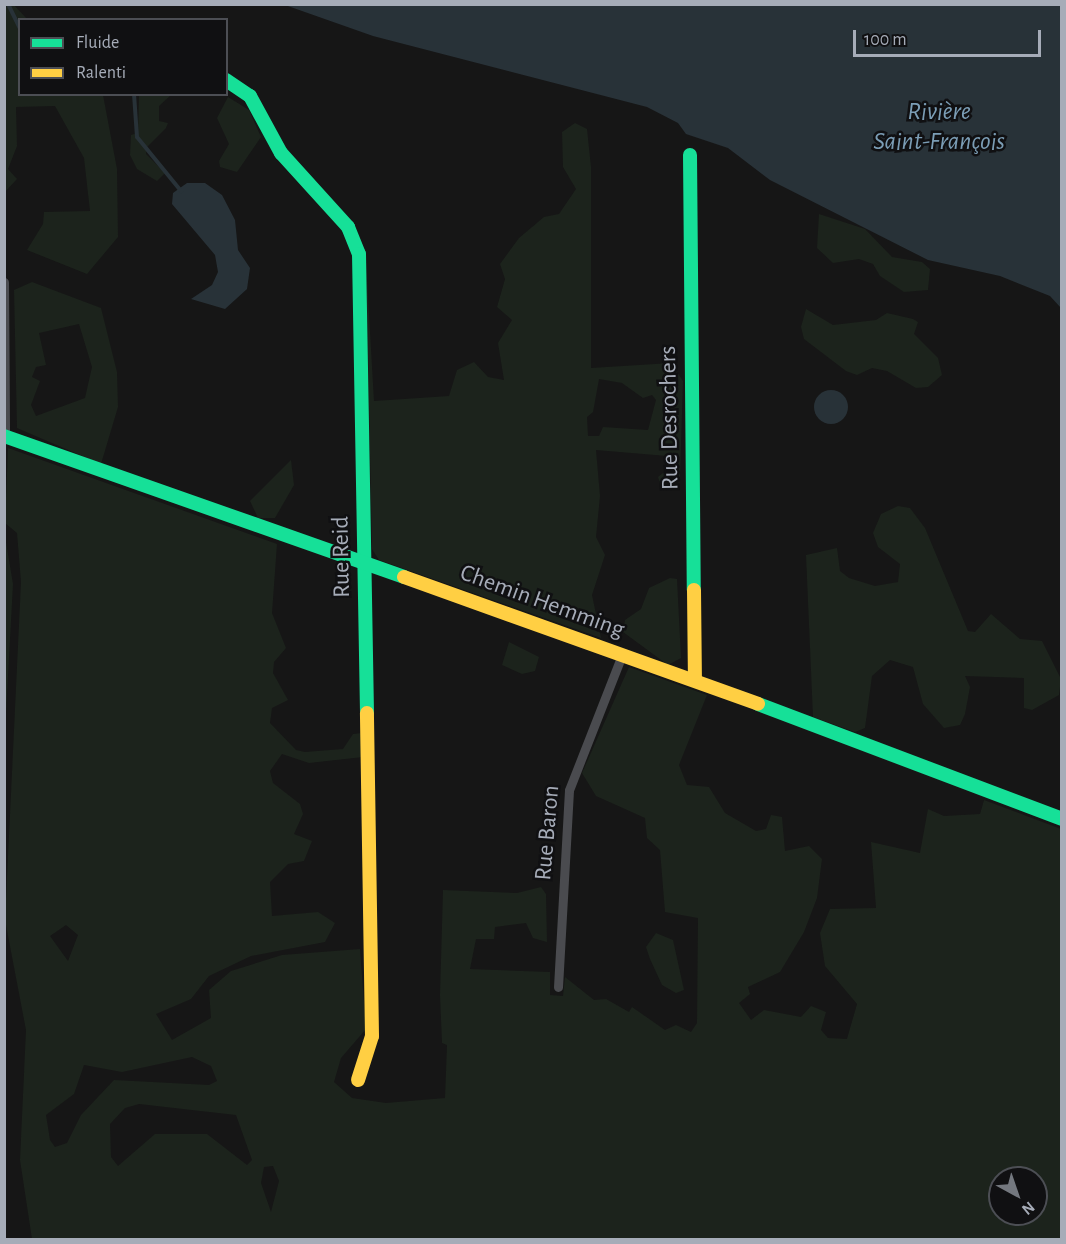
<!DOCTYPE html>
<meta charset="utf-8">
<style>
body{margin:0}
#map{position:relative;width:1066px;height:1244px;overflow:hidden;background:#161616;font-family:"Alegreya Sans",sans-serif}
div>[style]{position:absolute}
.green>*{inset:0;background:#1c231c}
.water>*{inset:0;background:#283238}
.round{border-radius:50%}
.stream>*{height:4px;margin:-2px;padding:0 2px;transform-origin:2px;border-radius:2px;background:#283238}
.street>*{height:9px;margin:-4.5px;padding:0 4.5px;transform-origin:4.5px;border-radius:4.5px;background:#4a4b4f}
.fast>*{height:14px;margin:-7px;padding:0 7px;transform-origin:7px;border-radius:7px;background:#16e098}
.slow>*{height:14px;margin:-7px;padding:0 7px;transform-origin:7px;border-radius:7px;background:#ffcf43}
span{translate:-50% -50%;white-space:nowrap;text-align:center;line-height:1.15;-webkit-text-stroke:5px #101012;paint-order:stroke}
.street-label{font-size:24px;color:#a6acb8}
.water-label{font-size:26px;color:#7b9db5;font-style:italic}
.frame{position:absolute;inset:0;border:6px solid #a6acb8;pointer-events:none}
.legend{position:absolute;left:18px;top:18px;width:210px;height:78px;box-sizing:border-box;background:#101012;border:2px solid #4c4e54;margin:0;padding:8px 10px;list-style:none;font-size:18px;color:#a6acb8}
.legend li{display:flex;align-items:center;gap:12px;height:30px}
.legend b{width:30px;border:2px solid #4c4e54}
.north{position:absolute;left:988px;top:1166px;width:60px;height:60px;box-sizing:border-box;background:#101012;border:2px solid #4c4e54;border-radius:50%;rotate:140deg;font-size:16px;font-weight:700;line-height:24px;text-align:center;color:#a6acb8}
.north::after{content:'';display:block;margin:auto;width:21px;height:27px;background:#74787f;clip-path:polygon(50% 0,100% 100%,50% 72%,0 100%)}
.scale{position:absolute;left:853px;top:30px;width:188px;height:27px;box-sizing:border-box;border:3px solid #a6acb8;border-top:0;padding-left:8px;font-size:18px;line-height:21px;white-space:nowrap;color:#a6acb8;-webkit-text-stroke:4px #101012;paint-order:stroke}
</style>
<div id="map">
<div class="green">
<i style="clip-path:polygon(5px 4px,14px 5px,27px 19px,20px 20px,20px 94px,103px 95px,117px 169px,118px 237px,87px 274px,27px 250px,43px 224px,44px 212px,90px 211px,84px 158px,55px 106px,16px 107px,17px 146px,8px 169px,17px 179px,5px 192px)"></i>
<i style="clip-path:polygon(139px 95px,171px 95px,159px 106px,159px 121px,168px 123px,166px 128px,147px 147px,146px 154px,165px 173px,157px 181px,137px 169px,130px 155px,131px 135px,138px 133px)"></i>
<i style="clip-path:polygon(228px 97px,249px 110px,261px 137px,237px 172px,220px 167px,219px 161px,229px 144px,217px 118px)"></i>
<i style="clip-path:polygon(evenodd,575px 123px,587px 129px,591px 167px,591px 368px,671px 363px,683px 381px,680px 477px,660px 484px,658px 477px,668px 469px,667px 456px,596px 450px,600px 496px,596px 537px,605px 555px,592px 595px,601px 638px,379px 560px,372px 549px,366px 261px,374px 401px,449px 396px,457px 370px,474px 362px,488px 377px,504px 380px,498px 343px,512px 320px,497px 307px,505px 279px,500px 264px,519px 238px,544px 217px,559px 214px,576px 189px,563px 167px,562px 132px,575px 123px,599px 379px,622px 383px,643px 398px,652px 395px,656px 400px,648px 430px,603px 427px,599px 436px,588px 436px,587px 417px,593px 412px,599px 379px)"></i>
<i style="clip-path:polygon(819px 214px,865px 229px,892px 257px,922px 262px,930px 269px,928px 290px,904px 292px,880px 276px,873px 264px,859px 259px,833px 263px,817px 248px)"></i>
<i style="clip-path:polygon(evenodd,32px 282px,101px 308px,117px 372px,118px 407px,101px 464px,17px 428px,14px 290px,32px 282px,79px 324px,92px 367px,85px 398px,36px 416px,31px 405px,40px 381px,32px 377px,36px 367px,46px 365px,39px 333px,79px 324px)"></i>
<i style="clip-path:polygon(806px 309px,833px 325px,876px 320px,887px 313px,913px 319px,918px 322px,914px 334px,938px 358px,942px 375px,928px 387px,916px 388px,887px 371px,872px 368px,857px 375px,846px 371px,804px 339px,801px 327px)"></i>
<i style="clip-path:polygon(evenodd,8px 448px,277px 544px,272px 613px,286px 648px,274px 662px,273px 673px,288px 700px,272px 708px,270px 723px,296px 750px,305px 752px,343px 749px,353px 734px,362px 733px,363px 757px,309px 763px,282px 754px,270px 771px,273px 783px,300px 804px,303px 814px,294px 834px,312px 841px,304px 861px,288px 864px,270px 882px,272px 916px,318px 912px,335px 923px,325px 942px,251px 956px,209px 976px,191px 999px,156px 1014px,172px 1040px,211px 1018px,209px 990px,231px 971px,282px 955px,360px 949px,366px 1029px,341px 1058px,334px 1082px,352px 1098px,386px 1103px,445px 1098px,447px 1045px,442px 1043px,440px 995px,443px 890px,517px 893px,541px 887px,546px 894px,547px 942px,533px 938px,526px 923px,495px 927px,494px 939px,476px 939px,470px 969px,550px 972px,550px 995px,563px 996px,565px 977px,594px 1000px,606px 999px,629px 1012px,632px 1007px,665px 1030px,676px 1025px,691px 1032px,697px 1023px,698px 918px,665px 912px,660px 850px,647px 838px,645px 818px,596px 796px,582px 773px,629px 667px,707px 695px,679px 765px,687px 785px,709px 787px,725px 813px,756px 831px,766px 829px,771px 815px,782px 817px,785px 851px,809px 846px,822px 859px,817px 898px,804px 932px,780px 972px,748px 987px,750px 994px,739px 1003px,751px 1020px,764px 1010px,801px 1017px,811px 1006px,826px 1012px,821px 1030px,828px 1038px,847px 1039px,857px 1004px,825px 966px,820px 933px,830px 909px,876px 908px,871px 842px,920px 853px,928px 809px,944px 816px,980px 814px,984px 800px,1061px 829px,1061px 1239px,32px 1239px,20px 1160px,26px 1030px,5px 920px,21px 582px,17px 533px,5px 523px,8px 448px,66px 925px,78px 935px,68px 961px,50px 936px,66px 925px,8px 448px,192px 1057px,211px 1066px,217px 1081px,209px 1085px,114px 1080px,81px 1115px,67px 1143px,55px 1147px,50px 1140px,46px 1115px,74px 1094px,84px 1065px,122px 1072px,192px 1057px,8px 448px,139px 1104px,236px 1115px,252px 1160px,247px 1165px,207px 1134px,155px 1134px,118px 1166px,111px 1157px,110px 1124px,125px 1108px,139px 1104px,8px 448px,273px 1166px,279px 1181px,271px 1212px,261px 1183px,264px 1167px,273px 1166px,8px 448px,1000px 1178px,1036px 1178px,1036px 1214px,1000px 1214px,1000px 1178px)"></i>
<i style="clip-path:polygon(291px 460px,294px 485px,275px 518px,258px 518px,250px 501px)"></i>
<i style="clip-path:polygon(898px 506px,910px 508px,925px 528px,968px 631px,975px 632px,991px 614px,1020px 639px,1042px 641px,1061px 679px,1059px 695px,1032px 710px,1024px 708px,1024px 678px,965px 676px,970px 687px,965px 714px,960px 725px,944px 728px,923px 704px,913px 667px,890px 660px,872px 676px,865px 728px,855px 732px,813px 717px,806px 555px,837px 548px,840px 571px,849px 578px,875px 586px,898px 582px,900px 564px,878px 547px,873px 533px,881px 514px)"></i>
<i style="clip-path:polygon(5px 536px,13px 584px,5px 732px)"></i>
<i style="clip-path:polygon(670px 578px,677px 579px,681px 658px,668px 665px,623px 632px,625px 620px,641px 609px,649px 588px)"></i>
<i style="clip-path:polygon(509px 642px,539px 657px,535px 671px,522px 674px,502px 665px)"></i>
<i style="clip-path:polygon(656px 933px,673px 940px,684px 990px,676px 993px,662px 985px,650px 959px,646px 947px)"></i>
</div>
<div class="water">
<i style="clip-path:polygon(285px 5px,1061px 5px,1061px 308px,1050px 296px,1000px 276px,928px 260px,770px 180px,728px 148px,686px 134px,678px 123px,647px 107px,373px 36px)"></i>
<i style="clip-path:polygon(187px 183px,205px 183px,222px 195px,235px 220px,238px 250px,250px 268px,247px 289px,225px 309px,191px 299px,212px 285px,218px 272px,215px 255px,172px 204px,173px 193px)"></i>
<i class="round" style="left:814px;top:390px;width:34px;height:34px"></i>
</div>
<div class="stream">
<i style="left:8px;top:4px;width:28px;rotate:64deg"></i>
<i style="left:134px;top:94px;width:43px;rotate:86deg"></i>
<i style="left:137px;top:137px;width:70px;rotate:50.8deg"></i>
</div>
<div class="street">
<i style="left:4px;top:282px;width:154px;rotate:89.6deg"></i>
<i style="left:558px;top:987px;width:197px;rotate:-86.8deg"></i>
<i style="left:569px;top:790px;width:145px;rotate:-68.6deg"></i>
</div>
<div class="fast">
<i style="left:226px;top:80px;width:29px;rotate:34deg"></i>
<i style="left:250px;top:96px;width:65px;rotate:61.5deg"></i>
<i style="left:281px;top:153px;width:100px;rotate:47.8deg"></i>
<i style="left:348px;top:227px;width:29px;rotate:68deg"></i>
<i style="left:359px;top:254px;width:459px;rotate:89deg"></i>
<i style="left:690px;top:155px;width:435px;rotate:89.5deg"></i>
<i style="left:4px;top:436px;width:424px;rotate:19.4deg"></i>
<i style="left:758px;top:704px;width:325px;rotate:20.7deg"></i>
</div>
<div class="slow">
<i style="left:404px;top:577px;width:376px;rotate:19.7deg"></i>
<i style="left:694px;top:590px;width:90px;rotate:89.4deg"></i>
<i style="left:358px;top:1080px;width:46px;rotate:-72.3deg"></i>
<i style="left:372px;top:1036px;width:323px;rotate:-90.9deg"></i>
</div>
<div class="street-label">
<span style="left:670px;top:418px;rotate:-91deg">Rue Desrochers</span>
<span style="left:342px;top:557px;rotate:-91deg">Rue Reid</span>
<span style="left:542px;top:602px;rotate:20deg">Chemin Hemming</span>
<span style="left:548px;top:833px;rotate:-85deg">Rue Baron</span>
</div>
<div class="water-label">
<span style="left:939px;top:127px">Rivière<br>Saint-François</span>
</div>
<div class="frame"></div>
<ul class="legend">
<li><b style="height:8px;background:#16e098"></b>Fluide</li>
<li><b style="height:8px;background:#ffcf43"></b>Ralenti</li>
</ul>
<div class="north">N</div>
<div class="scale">100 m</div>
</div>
